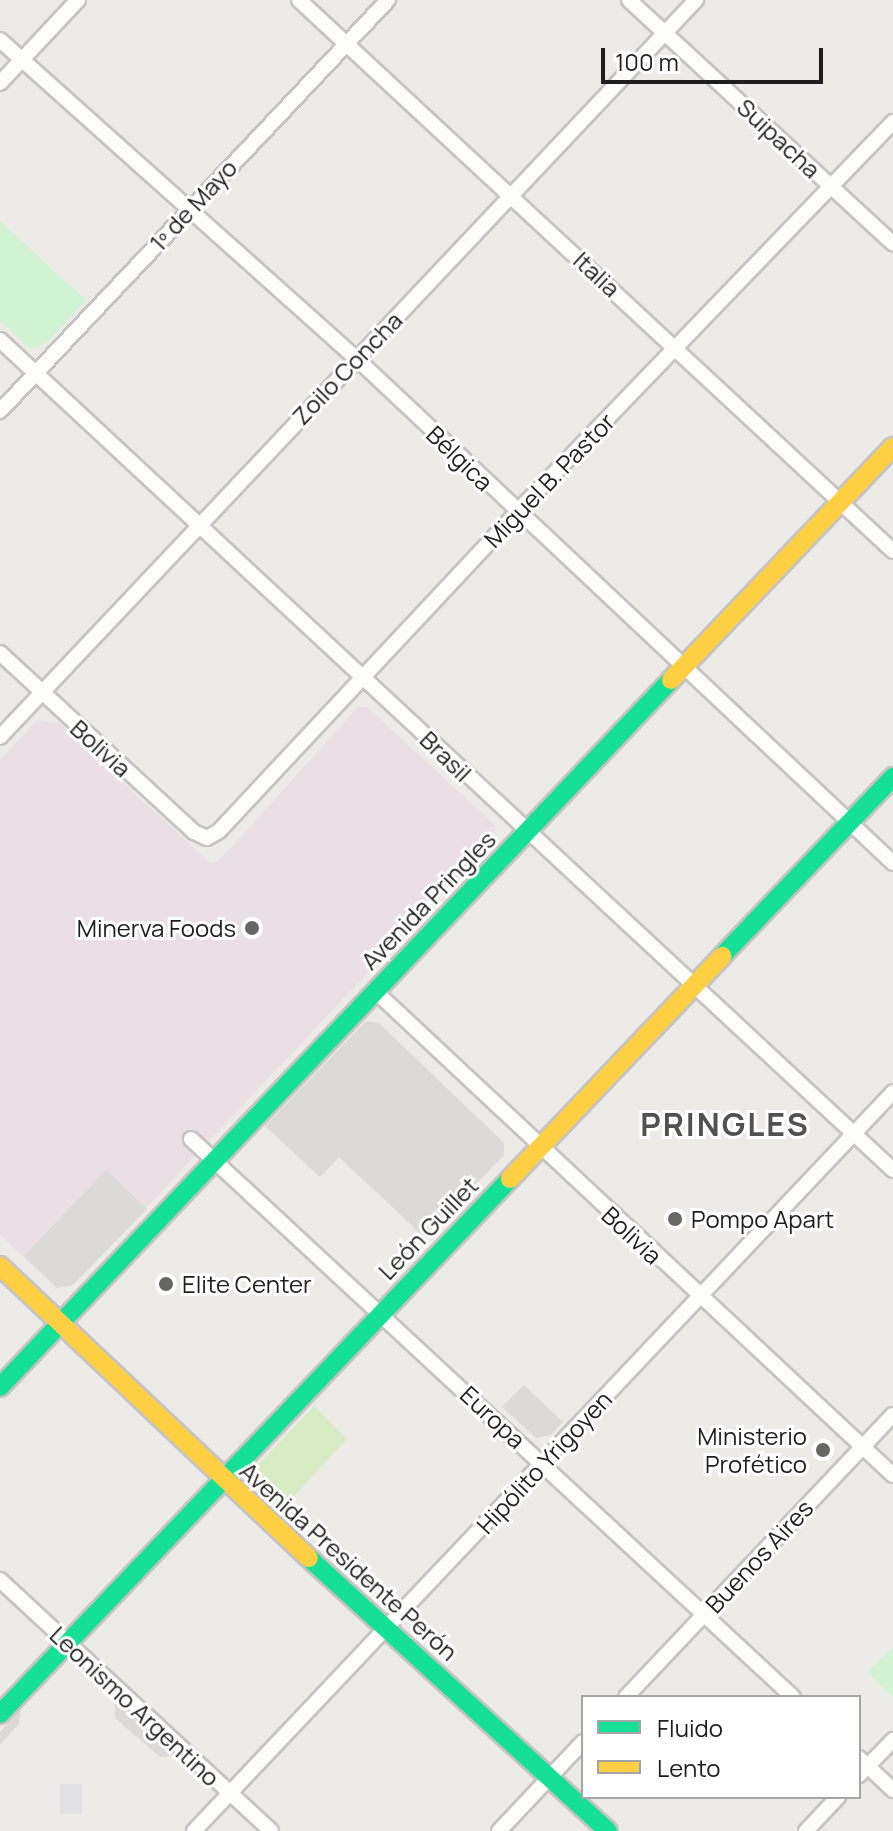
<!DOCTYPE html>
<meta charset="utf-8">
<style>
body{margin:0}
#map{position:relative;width:893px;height:1831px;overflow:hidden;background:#edebe7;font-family:Manrope,sans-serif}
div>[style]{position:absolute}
.industrial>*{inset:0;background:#ebdfe6}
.religious>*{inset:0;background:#dbdad8}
.grass>*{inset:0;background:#d8ecc4}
.park>*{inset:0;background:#d3f4d4}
.plaza>*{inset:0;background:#e1e1e6;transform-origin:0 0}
.roads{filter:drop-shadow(2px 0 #c5c4c3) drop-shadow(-2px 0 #c5c4c3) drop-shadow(0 2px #c5c4c3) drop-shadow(0 -2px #c5c4c3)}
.street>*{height:14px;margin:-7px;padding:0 7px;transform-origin:7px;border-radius:7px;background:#fcfcfb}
.fast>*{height:18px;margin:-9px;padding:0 9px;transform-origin:9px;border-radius:9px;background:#16e098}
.slow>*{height:18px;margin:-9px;padding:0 9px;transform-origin:9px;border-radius:9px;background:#ffcf43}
.dots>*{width:22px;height:22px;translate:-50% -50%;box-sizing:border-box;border:4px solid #fff;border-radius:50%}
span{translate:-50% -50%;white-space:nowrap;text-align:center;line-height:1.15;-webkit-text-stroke:6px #fff;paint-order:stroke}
.street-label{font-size:24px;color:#1e1e1e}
.poi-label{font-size:24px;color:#1e1e1e}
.right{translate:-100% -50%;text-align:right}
.left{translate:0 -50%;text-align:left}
.district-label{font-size:32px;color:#515151;font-weight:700;letter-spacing:2px}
.legend{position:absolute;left:581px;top:1695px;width:280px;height:104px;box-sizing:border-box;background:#fff;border:2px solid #a5a5a5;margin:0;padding:10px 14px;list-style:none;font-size:24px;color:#1e1e1e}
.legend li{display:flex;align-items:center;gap:16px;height:40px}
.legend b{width:40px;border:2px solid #a5a5a5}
.scale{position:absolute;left:601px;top:48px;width:222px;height:36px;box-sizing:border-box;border:4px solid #1e1e1e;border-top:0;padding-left:10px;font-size:24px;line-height:28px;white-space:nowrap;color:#1e1e1e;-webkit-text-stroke:6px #fff;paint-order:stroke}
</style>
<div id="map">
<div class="industrial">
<i style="clip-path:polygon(358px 707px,367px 707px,495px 825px,495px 838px,73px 1285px,57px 1288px,0 1235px,0 760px,37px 720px,59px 723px,210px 863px,218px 862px)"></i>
</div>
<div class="religious">
<i style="clip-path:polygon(366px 1021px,379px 1023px,504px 1143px,504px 1155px,425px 1238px,339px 1157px,320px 1177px,265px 1126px)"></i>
<i style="clip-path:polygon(106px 1170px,147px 1209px,73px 1285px,57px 1288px,24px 1256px)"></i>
<i style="clip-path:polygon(524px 1385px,563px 1422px,551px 1435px,536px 1438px,502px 1407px)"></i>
<i style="clip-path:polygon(115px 1703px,178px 1756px,160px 1757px,115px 1718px)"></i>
<i style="clip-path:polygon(21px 1709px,19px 1724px,0 1745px,0 1732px)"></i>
</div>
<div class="grass">
<i style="clip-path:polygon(314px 1406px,347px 1439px,282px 1509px,255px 1484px,253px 1470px)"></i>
</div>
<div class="park">
<i style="clip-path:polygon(0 221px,86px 300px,47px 343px,31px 349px,0 321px)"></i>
<i style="clip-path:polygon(893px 1647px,893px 1698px,868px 1672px)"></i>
</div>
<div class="plaza">
<i style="left:60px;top:1784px;width:22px;height:30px"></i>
</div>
<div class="roads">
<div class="street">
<i style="left:299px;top:0;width:810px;rotate:42.85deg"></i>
<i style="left:629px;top:0;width:359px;rotate:42.7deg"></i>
<i style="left:0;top:40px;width:477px;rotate:41.8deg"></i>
<i style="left:356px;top:358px;width:737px;rotate:43.24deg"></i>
<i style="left:0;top:83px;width:114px;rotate:-46.8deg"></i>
<i style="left:0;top:340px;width:1219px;rotate:42.91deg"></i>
<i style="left:0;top:411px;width:565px;rotate:-46.65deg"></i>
<i style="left:0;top:653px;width:264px;rotate:42.7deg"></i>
<i style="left:194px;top:832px;width:14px;rotate:25deg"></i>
<i style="left:207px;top:838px;width:14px;rotate:-30deg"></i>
<i style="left:219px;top:831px;width:437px;rotate:-46.9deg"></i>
<i style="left:517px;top:512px;width:542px;rotate:-46.05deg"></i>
<i style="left:0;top:737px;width:1014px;rotate:-46.64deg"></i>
<i style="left:375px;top:991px;width:709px;rotate:43.06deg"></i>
<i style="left:191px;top:1139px;width:821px;rotate:42.83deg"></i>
<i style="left:0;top:1580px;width:369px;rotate:42.8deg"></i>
<i style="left:626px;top:1697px;width:388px;rotate:-46.6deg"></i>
<i style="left:859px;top:1758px;width:47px;rotate:43.3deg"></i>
<i style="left:859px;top:1775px;width:49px;rotate:-45.8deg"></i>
<i style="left:194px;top:1831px;width:1017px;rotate:-46.59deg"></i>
<i style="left:499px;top:1831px;width:122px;rotate:-46.7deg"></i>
<i style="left:806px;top:1831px;width:47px;rotate:-46.7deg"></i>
</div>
<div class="fast">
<i style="left:722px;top:956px;width:248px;rotate:-46.3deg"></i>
<i style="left:0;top:1387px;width:975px;rotate:-46.5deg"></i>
<i style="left:309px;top:1558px;width:405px;rotate:42.4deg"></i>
<i style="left:0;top:1714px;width:739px;rotate:-46.37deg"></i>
</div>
<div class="slow">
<i style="left:671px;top:680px;width:322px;rotate:-46.4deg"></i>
<i style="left:510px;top:1179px;width:308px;rotate:-46.4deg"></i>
<i style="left:0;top:1266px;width:425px;rotate:43.4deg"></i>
</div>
</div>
<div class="dots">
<i style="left:252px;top:928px;background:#666664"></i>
<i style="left:675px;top:1219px;background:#666664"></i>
<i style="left:166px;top:1284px;background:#666664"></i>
<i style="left:823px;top:1450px;background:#666664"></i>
</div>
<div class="street-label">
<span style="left:779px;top:138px;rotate:43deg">Suipacha</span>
<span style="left:193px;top:205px;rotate:-47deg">1º de Mayo</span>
<span style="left:597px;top:274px;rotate:43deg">Italia</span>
<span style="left:347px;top:368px;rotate:-46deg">Zoilo Concha</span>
<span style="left:460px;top:458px;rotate:44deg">Bélgica</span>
<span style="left:549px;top:480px;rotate:-46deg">Miguel B. Pastor</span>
<span style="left:101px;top:748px;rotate:42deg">Bolivia</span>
<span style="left:446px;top:756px;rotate:44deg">Brasil</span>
<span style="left:428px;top:900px;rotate:-46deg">Avenida Pringles</span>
<span style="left:428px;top:1228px;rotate:-46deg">León Guillet</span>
<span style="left:632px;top:1235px;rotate:43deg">Bolivia</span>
<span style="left:493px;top:1417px;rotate:43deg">Europa</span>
<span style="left:544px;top:1462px;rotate:-47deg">Hipólito Yrigoyen</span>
<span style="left:759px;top:1556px;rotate:-47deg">Buenos Aires</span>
<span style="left:349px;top:1561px;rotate:42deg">Avenida Presidente Perón</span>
<span style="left:135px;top:1706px;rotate:43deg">Leonismo Argentino</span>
</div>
<div class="poi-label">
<span class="right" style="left:236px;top:928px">Minerva Foods</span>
<span class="left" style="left:691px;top:1219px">Pompo Apart</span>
<span class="left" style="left:182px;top:1284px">Elite Center</span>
<span class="right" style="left:807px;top:1450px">Ministerio<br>Profético</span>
</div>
<div class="district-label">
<span style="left:725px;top:1124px">PRINGLES</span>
</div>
<ul class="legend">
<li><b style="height:10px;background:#16e098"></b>Fluido</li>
<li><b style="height:10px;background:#ffcf43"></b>Lento</li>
</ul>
<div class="scale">100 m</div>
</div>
